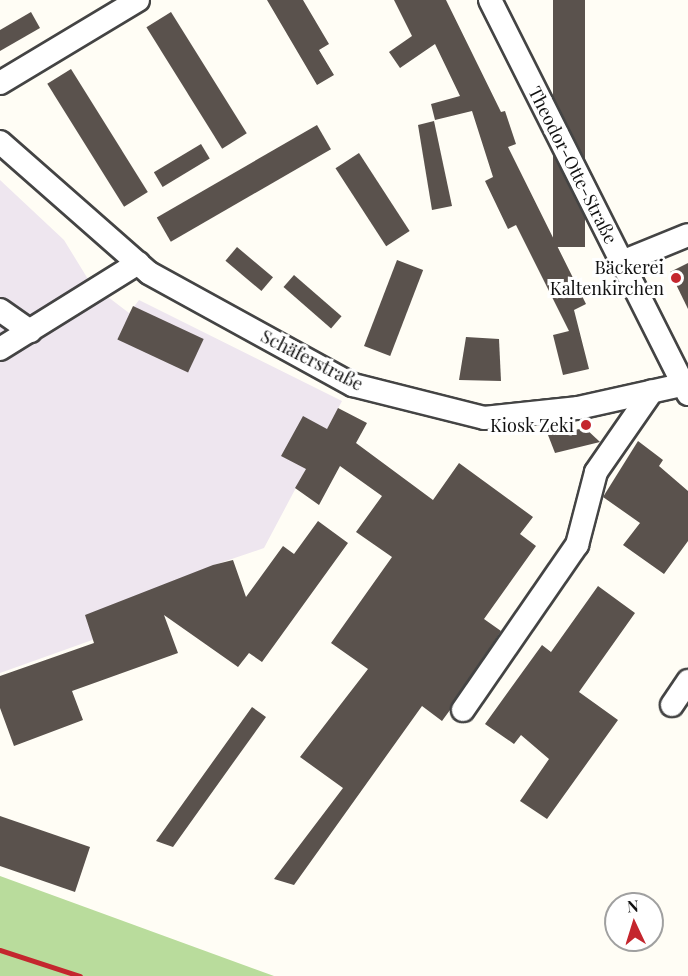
<!DOCTYPE html>
<meta charset="utf-8">
<style>
body{margin:0}
#map{position:relative;width:688px;height:976px;overflow:hidden;background:#fffdf5;font-family:"Playfair Display",serif}
div>[style]{position:absolute}
.industrial>*{inset:0;background:#eee6ef}
.forest>*{inset:0;background:#b9dc9c}
.building>*{inset:0;background:#5a524d;transform-origin:0 0}
.roads{filter:drop-shadow(2px 0 #444) drop-shadow(-2px 0 #444) drop-shadow(0 2px #444) drop-shadow(0 -2px #444)}
.minor>*{height:22px;margin:-11px;padding:0 11px;transform-origin:11px;border-radius:11px;background:#fff}
.rail>*{height:4.5px;margin:-2.25px;padding:0 2.25px;transform-origin:2.25px;border-radius:2.25px;background:#c4262e}
.dots>*{width:16px;height:16px;translate:-50% -50%;box-sizing:border-box;border:3px solid #fff;border-radius:50%}
span{translate:-50% -50%;white-space:nowrap;text-align:center;line-height:1.15;-webkit-text-stroke:6px #fff;paint-order:stroke}
.street-label{font-size:18px;color:#111}
.poi-label{font-size:18px;color:#111}
.right{translate:-100% -50%;text-align:right}
.north{position:absolute;left:604px;top:892px;width:60px;height:60px;box-sizing:border-box;background:#fff;border:2px solid #a0a0a0;border-radius:50%;rotate:356deg;font-size:16px;font-weight:700;line-height:24px;text-align:center;color:#111}
.north::after{content:'';display:block;margin:auto;width:21px;height:27px;background:#c4262e;clip-path:polygon(50% 0,100% 100%,50% 72%,0 100%)}
</style>
<div id="map">
<div class="industrial">
<i style="clip-path:polygon(0 180px,64px 240px,91px 284px,129px 313px,139px 300px,342px 401px,264px 548px,214px 565px,221px 594px,0 673px)"></i>
</div>
<div class="forest">
<i style="clip-path:polygon(0 876px,274px 976px,0 976px)"></i>
</div>
<div class="building">
<i style="clip-path:polygon(267px 0,303px 0,329px 44px,319px 50px,334px 75px,317px 85px)"></i>
<i style="clip-path:polygon(394px 0,446px 0,501px 112px,505px 111px,516px 144px,508px 147px,586px 304px,574px 310px,589px 369px,563px 375px,553px 335px,569px 331px,516px 225px,508px 229px,485px 181px,493px 177px,472px 111px,435px 120px,431px 104px,460px 96px,435px 44px,400px 68px,389px 52px,412px 36px)"></i>
<i style="left:553px;top:0;width:32px;height:247px"></i>
<i style="clip-path:polygon(31px 12px,40px 28px,0 51px,0 30px)"></i>
<i style="left:171px;top:12px;width:143px;height:29px;rotate:58deg"></i>
<i style="left:71px;top:69px;width:145px;height:28px;rotate:58deg"></i>
<i style="clip-path:polygon(434px 121px,452px 206px,432px 210px,418px 125px)"></i>
<i style="left:317px;top:125px;width:28px;height:185px;rotate:60deg"></i>
<i style="left:201px;top:144px;width:17px;height:55px;rotate:59deg"></i>
<i style="left:359px;top:153px;width:93px;height:28px;rotate:57deg"></i>
<i style="left:237px;top:247px;width:47px;height:18px;rotate:40deg"></i>
<i style="left:397px;top:260px;width:28px;height:92px;rotate:21deg"></i>
<i style="clip-path:polygon(688px 263px,688px 309px,670px 272px)"></i>
<i style="left:294px;top:275px;width:63px;height:16px;rotate:41deg"></i>
<i style="left:133px;top:306px;width:78px;height:37px;rotate:25deg"></i>
<i style="clip-path:polygon(466px 337px,499px 339px,501px 381px,459px 380px)"></i>
<i style="clip-path:polygon(338px 408px,367px 423px,356px 443px,433px 500px,459px 463px,533px 517px,520px 534px,536px 546px,484px 619px,501px 631px,450px 710px,442px 721px,422px 706px,294px 885px,274px 879px,343px 788px,300px 757px,368px 669px,331px 643px,392px 557px,356px 532px,382px 496px,340px 466px,319px 505px,295px 488px,306px 469px,281px 456px,303px 416px,327px 429px)"></i>
<i style="clip-path:polygon(585px 428px,600px 442px,555px 453px,548px 435px)"></i>
<i style="clip-path:polygon(638px 441px,663px 460px,659px 466px,688px 491px,688px 541px,664px 574px,623px 545px,640px 523px,603px 497px)"></i>
<i style="clip-path:polygon(318px 521px,348px 543px,262px 662px,249px 653px,238px 667px,164px 615px,178px 653px,72px 691px,83px 720px,14px 746px,0 708px,0 676px,94px 643px,85px 615px,213px 565px,233px 560px,246px 597px,283px 546px,294px 554px)"></i>
<i style="clip-path:polygon(598px 586px,635px 613px,579px 692px,618px 720px,547px 819px,520px 801px,549px 759px,521px 735px,514px 744px,485px 724px,542px 645px,551px 652px)"></i>
<i style="clip-path:polygon(252px 707px,266px 717px,233px 763px,173px 847px,156px 841px)"></i>
<i style="clip-path:polygon(0 816px,90px 847px,75px 892px,0 866px)"></i>
</div>
<div class="roads">
<div class="minor">
<i style="left:490px;top:0;width:441px;rotate:63.3deg"></i>
<i style="left:0;top:83px;width:161px;rotate:-31deg"></i>
<i style="left:0;top:142px;width:198px;rotate:41.3deg"></i>
<i style="left:149px;top:273px;width:233px;rotate:28.8deg"></i>
<i style="left:353px;top:385px;width:135px;rotate:14.1deg"></i>
<i style="left:484px;top:418px;width:95px;rotate:-6.1deg"></i>
<i style="left:578px;top:408px;width:107px;rotate:-12.5deg"></i>
<i style="left:622px;top:262px;width:71px;rotate:-22.2deg"></i>
<i style="left:0;top:310px;width:37px;rotate:35deg"></i>
<i style="left:0;top:349px;width:163px;rotate:-31.9deg"></i>
<i style="left:672px;top:705px;width:29px;rotate:-56deg"></i>
<i style="left:463px;top:710px;width:201px;rotate:-55.4deg"></i>
<i style="left:577px;top:545px;width:75px;rotate:-75.4deg"></i>
<i style="left:596px;top:472px;width:98px;rotate:-55.3deg"></i>
</div>
</div>
<div class="rail">
<i style="left:0;top:950px;width:84px;rotate:18deg"></i>
</div>
<div class="dots">
<i style="left:676px;top:278px;background:#c4262e"></i>
<i style="left:586px;top:425px;background:#c4262e"></i>
</div>
<div class="street-label">
<span style="left:573px;top:165px;rotate:63deg">Theodor-Otte-Straße</span>
<span style="left:312px;top:360px;rotate:27deg">Schäferstraße</span>
</div>
<div class="poi-label">
<span class="right" style="left:664px;top:278px">Bäckerei<br>Kaltenkirchen</span>
<span class="right" style="left:574px;top:425px">Kiosk Zeki</span>
</div>
<div class="north">N</div>
</div>
